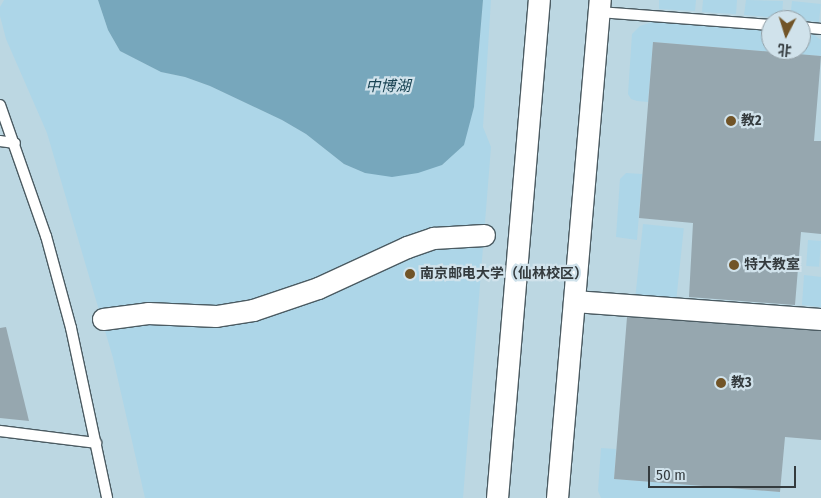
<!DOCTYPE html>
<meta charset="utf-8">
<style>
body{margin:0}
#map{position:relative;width:821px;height:498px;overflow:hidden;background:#d0e2eb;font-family:"Fira Sans Condensed","Noto Sans SC",sans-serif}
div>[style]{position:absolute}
.built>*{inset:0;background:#bcd7e2}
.green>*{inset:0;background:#add6e8;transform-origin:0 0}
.water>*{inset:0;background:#77a7bc}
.building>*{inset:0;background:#96a7af}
.roads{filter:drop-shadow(1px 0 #4b5b62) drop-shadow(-1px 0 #4b5b62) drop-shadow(0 1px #4b5b62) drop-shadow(0 -1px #4b5b62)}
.lane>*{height:10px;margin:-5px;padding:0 5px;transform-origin:5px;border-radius:5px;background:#fff}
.street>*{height:21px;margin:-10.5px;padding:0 10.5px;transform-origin:10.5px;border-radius:10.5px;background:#fff}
.dots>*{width:14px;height:14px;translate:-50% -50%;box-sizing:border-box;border:2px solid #d0e2eb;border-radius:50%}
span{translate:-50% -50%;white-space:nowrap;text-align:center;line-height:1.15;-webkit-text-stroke:4.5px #d0e2eb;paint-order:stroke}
.poi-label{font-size:14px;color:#343b3e;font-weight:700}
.left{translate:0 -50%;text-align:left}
.water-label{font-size:15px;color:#184252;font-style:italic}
.north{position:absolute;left:761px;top:10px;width:50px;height:50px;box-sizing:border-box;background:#d0e2eb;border:1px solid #929fa6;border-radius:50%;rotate:185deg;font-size:14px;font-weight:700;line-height:20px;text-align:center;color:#343b3e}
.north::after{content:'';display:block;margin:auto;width:18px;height:22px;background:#715427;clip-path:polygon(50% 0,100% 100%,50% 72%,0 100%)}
.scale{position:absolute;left:648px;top:466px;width:148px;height:22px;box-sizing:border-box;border:2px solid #343b3e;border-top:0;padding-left:6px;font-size:15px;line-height:18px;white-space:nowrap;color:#343b3e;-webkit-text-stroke:4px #d0e2eb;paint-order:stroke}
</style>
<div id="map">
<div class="built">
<i style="clip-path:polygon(evenodd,0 0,821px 0,821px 498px,0 498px,0 0,771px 20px,801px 20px,801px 50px,771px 50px,771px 20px)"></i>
</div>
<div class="green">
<i style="clip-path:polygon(4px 0,98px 0,108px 30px,120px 51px,161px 72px,185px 77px,210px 86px,282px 120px,306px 134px,344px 164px,365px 173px,442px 165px,463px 145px,474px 107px,483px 0,491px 0,483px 127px,491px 147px,463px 498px,145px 498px,113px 358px,47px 133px,6px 39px,0 16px,0 7px)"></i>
<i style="clip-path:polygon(659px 0,696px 0,695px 11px,659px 9px)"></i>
<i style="clip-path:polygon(703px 0,737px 0,736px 14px,702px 12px)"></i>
<i style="clip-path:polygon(746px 0,783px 1px,782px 18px,744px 15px)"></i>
<i style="left:792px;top:1px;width:29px;height:18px;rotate:6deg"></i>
<i style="clip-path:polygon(652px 22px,771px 31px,771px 50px,801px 50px,801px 34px,814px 35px,821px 40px,821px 56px,653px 42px,648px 102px,637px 101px,631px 99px,628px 94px,632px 34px,640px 26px)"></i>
<i style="clip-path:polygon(626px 173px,642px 174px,637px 240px,616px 237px,620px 179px)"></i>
<i style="left:643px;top:224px;width:41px;height:73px;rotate:6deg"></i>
<i style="left:808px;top:240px;width:13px;height:26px;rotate:4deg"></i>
<i style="clip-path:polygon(804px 275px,821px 277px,821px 307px,802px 305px)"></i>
<i style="clip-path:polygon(601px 448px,616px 449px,614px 479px,780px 492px,780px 498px,601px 498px,598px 491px)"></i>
</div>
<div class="water">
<i style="clip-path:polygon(98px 0,483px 0,474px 107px,464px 145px,442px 165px,418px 173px,392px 177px,365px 173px,344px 164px,306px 134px,282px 120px,210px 86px,185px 77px,161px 72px,120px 51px,108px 30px)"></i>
</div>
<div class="building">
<i style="clip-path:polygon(653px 42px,821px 56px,814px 141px,821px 141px,821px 234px,801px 232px,795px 305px,689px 297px,693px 223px,639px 218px)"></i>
<i style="clip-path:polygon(627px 317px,821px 331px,821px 440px,785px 437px,780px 492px,614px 479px)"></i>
<i style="clip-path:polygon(6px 327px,29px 421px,0 418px,0 328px)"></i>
</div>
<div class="roads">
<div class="lane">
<i style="left:599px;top:12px;width:172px;rotate:4.3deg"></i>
<i style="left:801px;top:27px;width:20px;rotate:6deg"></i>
<i style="left:0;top:105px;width:139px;rotate:70.7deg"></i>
<i style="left:46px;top:236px;width:95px;rotate:74.8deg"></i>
<i style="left:71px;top:328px;width:174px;rotate:78deg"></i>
<i style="left:0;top:141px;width:15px;rotate:8deg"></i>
<i style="left:0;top:431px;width:97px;rotate:7.1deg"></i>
</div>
<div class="street">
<i style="left:574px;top:301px;width:248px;rotate:4.2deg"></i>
<i style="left:103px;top:319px;width:45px;rotate:-7.6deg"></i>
<i style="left:148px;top:313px;width:68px;rotate:2.5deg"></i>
<i style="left:216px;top:316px;width:37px;rotate:-9deg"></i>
<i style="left:253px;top:310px;width:69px;rotate:-18.7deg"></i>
<i style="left:318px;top:288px;width:98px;rotate:-24.7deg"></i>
<i style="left:407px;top:247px;width:28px;rotate:-19deg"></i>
<i style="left:433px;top:238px;width:51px;rotate:-3.4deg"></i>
<i style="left:497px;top:498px;width:500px;rotate:-85.2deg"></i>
<i style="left:557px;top:498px;width:500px;rotate:-85.1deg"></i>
</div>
</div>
<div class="dots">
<i style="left:731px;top:121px;background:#715427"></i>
<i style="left:734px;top:265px;background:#715427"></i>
<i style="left:410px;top:274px;background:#715427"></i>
<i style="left:721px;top:383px;background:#715427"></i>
</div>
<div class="poi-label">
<span class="left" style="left:741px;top:121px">教2</span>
<span class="left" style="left:744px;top:265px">特大教室</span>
<span class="left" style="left:420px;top:274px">南京邮电大学（仙林校区）</span>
<span class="left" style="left:731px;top:383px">教3</span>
</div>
<div class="water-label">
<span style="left:388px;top:87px">中博湖</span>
</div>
<div class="north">北</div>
<div class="scale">50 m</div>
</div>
